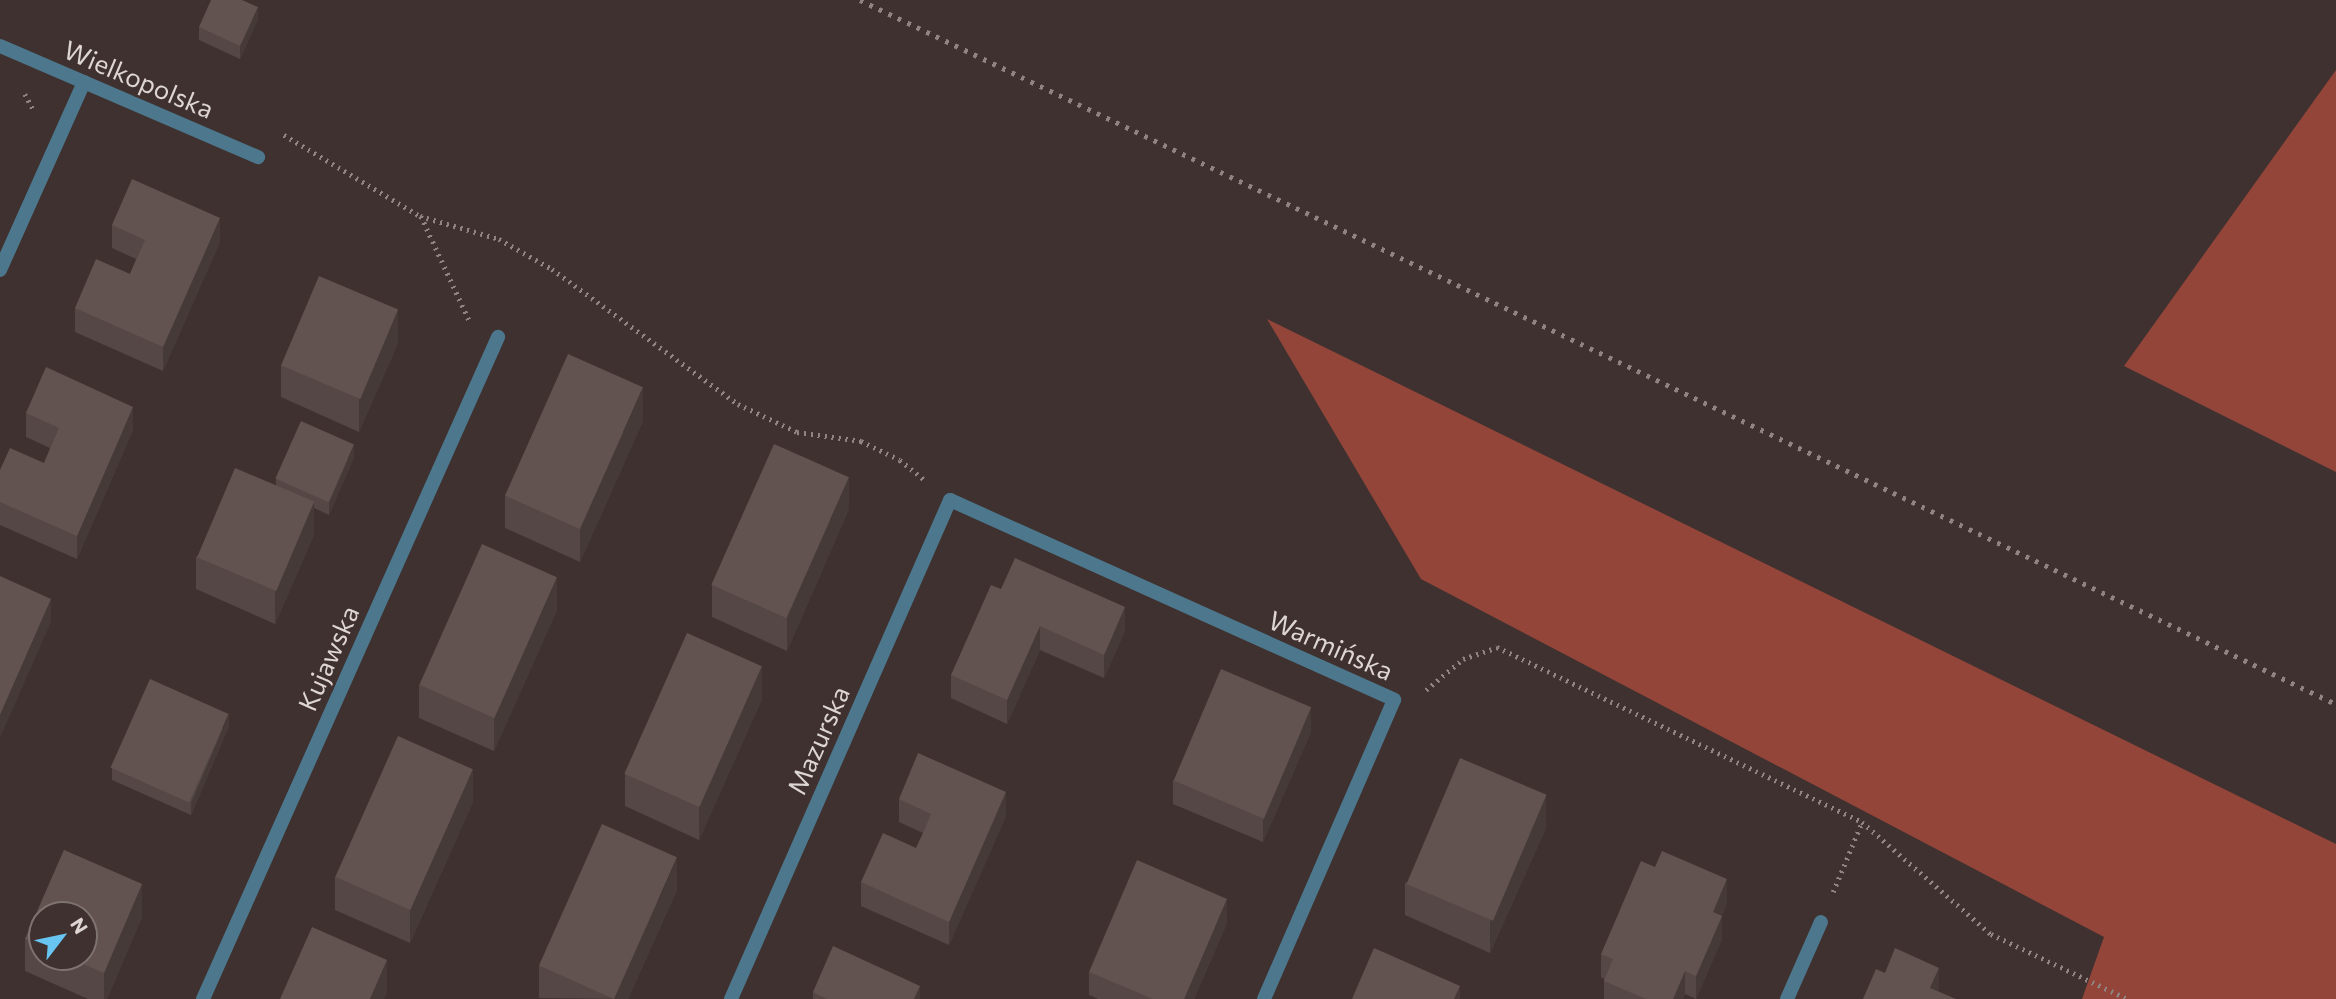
<!DOCTYPE html>
<meta charset="utf-8">
<style>
body{margin:0}
#map{position:relative;width:2336px;height:999px;overflow:hidden;background:#3f312f;font-family:Commissioner,sans-serif}
div>[style]{position:absolute}
.green>*{inset:0;background:#93453a}
.path>*{height:4.5px;margin-top:-2.25px;transform-origin:0;background:repeating-linear-gradient(90deg,#908583 0 2px,transparent 0 7px)}
.minor>*{height:14px;margin:-7px;padding:0 7px;transform-origin:7px;border-radius:7px;background:#4c778c}
.rail>*{height:5px;margin-top:-2.5px;transform-origin:0;background:repeating-linear-gradient(90deg,#8f8482 0 3.5px,transparent 0 10.5px)}
.wall>*{inset:0;background:#544745}
.shaded-wall>*{inset:0;background:#453a38}
.building>*{inset:0;background:#625350;transform-origin:0 0}
span{translate:-50% -50%;white-space:nowrap;text-align:center;line-height:1.15;-webkit-text-stroke:5px #3f312f;paint-order:stroke}
.street-label{font-size:26px;color:#ded6d4}
.north{position:absolute;left:28px;top:901px;width:70px;height:70px;box-sizing:border-box;background:#3f312f;border:2px solid #7f7371;border-radius:50%;rotate:58deg;font-size:19px;font-weight:700;line-height:28px;text-align:center;color:#ded6d4}
.north::after{content:'';display:block;margin:auto;width:24px;height:32px;background:#68c4f0;clip-path:polygon(50% 0,100% 100%,50% 72%,0 100%)}
</style>
<div id="map">
<div class="green">
<i style="clip-path:polygon(2336px 70px,2336px 472px,2124px 366px)"></i>
<i style="clip-path:polygon(1267px 319px,2336px 844px,2336px 999px,2082px 999px,2104px 937px,1421px 579px)"></i>
</div>
<div class="path">
<i style="left:25px;top:94px;width:19px;rotate:62deg"></i>
<i style="left:284px;top:135px;width:158px;rotate:30.8deg"></i>
<i style="left:420px;top:216px;width:82px;rotate:16.2deg"></i>
<i style="left:499px;top:239px;width:61px;rotate:29.5deg"></i>
<i style="left:552px;top:269px;width:230px;rotate:36deg"></i>
<i style="left:738px;top:404px;width:65px;rotate:25.4deg"></i>
<i style="left:797px;top:432px;width:65px;rotate:8deg"></i>
<i style="left:861px;top:441px;width:43px;rotate:26deg"></i>
<i style="left:900px;top:460px;width:32px;rotate:39deg"></i>
<i style="left:421px;top:216px;width:117px;rotate:65.2deg"></i>
<i style="left:1426px;top:690px;width:48px;rotate:-40deg"></i>
<i style="left:1463px;top:659px;width:36px;rotate:-19deg"></i>
<i style="left:1497px;top:647px;width:405px;rotate:25.6deg"></i>
<i style="left:1862px;top:822px;width:171px;rotate:41deg"></i>
<i style="left:1991px;top:934px;width:152px;rotate:25.4deg"></i>
<i style="left:1833px;top:892px;width:76px;rotate:-67.5deg"></i>
</div>
<div class="minor">
<i style="left:0;top:46px;width:281px;rotate:23.3deg"></i>
<i style="left:0;top:270px;width:206px;rotate:-65.9deg"></i>
<i style="left:203px;top:999px;width:725px;rotate:-65.98deg"></i>
<i style="left:731px;top:999px;width:545px;rotate:-66.3deg"></i>
<i style="left:950px;top:500px;width:487px;rotate:24.2deg"></i>
<i style="left:1394px;top:700px;width:326px;rotate:113.5deg"></i>
<i style="left:1787px;top:999px;width:84px;rotate:-66.2deg"></i>
</div>
<div class="rail">
<i style="left:860px;top:0;width:1635px;rotate:25.5deg"></i>
</div>
<div class="wall">
<i style="clip-path:polygon(258px 19px,240px 59px,199px 40px,199px 27px)"></i>
<i style="clip-path:polygon(112px 225px,220px 242px,163px 371px,75px 332px,75px 308px,130px 274px,136px 259px,112px 248px)"></i>
<i style="clip-path:polygon(398px 343px,359px 432px,281px 397px,281px 365px)"></i>
<i style="clip-path:polygon(26px 413px,133px 430px,77px 559px,0 525px,0 470px,44px 463px,50px 448px,26px 437px)"></i>
<i style="clip-path:polygon(643px 421px,580px 562px,505px 528px,505px 496px)"></i>
<i style="clip-path:polygon(354px 457px,329px 515px,314px 508px,314px 535px,275px 624px,196px 589px,196px 557px,276px 486px,276px 479px)"></i>
<i style="clip-path:polygon(849px 509px,787px 651px,712px 617px,712px 585px)"></i>
<i style="clip-path:polygon(1001px 589px,1125px 631px,1104px 678px,1040px 650px,1007px 724px,951px 698px,951px 675px)"></i>
<i style="clip-path:polygon(557px 610px,494px 751px,419px 718px,419px 685px)"></i>
<i style="clip-path:polygon(762px 699px,699px 840px,625px 806px,625px 774px)"></i>
<i style="clip-path:polygon(229px 726px,191px 815px,112px 780px,112px 768px)"></i>
<i style="clip-path:polygon(1311px 732px,1263px 842px,1173px 804px,1173px 780px)"></i>
<i style="clip-path:polygon(899px 799px,1006px 816px,949px 945px,861px 906px,861px 882px,916px 848px,923px 833px,899px 822px)"></i>
<i style="clip-path:polygon(473px 802px,410px 943px,335px 910px,335px 877px)"></i>
<i style="clip-path:polygon(1546px 828px,1490px 953px,1405px 915px,1405px 883px)"></i>
<i style="clip-path:polygon(evenodd,64px 850px,142px 884px,142px 917px,107px 999px,88px 999px,25px 971px,25px 939px,64px 850px,42px 915px,84px 915px,84px 957px,42px 957px,42px 915px)"></i>
<i style="clip-path:polygon(677px 890px,628px 999px,539px 998px,539px 966px)"></i>
<i style="clip-path:polygon(1727px 902px,1722px 915px,1722px 939px,1696px 999px,1685px 994px,1683px 999px,1604px 999px,1604px 979px,1601px 977px,1601px 954px)"></i>
<i style="clip-path:polygon(1227px 923px,1194px 999px,1098px 999px,1089px 995px,1089px 972px)"></i>
<i style="clip-path:polygon(813px 992px,920px 999px,813px 999px)"></i>
</div>
<div class="shaded-wall">
<i style="clip-path:polygon(258px 7px,258px 19px,240px 59px,240px 46px)"></i>
<i style="clip-path:polygon(220px 218px,220px 242px,163px 371px,163px 347px)"></i>
<i style="clip-path:polygon(398px 310px,398px 343px,359px 432px,359px 399px)"></i>
<i style="clip-path:polygon(643px 388px,643px 421px,580px 562px,580px 529px)"></i>
<i style="clip-path:polygon(133px 407px,133px 430px,77px 559px,77px 536px)"></i>
<i style="clip-path:polygon(354px 445px,354px 457px,329px 515px,329px 503px)"></i>
<i style="clip-path:polygon(849px 477px,849px 509px,787px 651px,787px 618px)"></i>
<i style="clip-path:polygon(314px 502px,314px 535px,275px 624px,275px 591px)"></i>
<i style="clip-path:polygon(557px 577px,557px 610px,494px 751px,494px 719px)"></i>
<i style="clip-path:polygon(51px 599px,51px 622px,0 738px,0 715px)"></i>
<i style="clip-path:polygon(1125px 607px,1125px 631px,1104px 678px,1104px 655px)"></i>
<i style="clip-path:polygon(1040px 626px,1040px 650px,1007px 724px,1007px 700px)"></i>
<i style="clip-path:polygon(762px 666px,762px 699px,699px 840px,699px 808px)"></i>
<i style="clip-path:polygon(1311px 708px,1311px 732px,1263px 842px,1263px 819px)"></i>
<i style="clip-path:polygon(229px 714px,229px 726px,191px 815px,191px 803px)"></i>
<i style="clip-path:polygon(473px 769px,473px 802px,410px 943px,410px 910px)"></i>
<i style="clip-path:polygon(1006px 792px,1006px 816px,949px 945px,949px 922px)"></i>
<i style="clip-path:polygon(1546px 795px,1546px 828px,1490px 953px,1490px 920px)"></i>
<i style="clip-path:polygon(677px 858px,677px 890px,628px 999px,614px 999px)"></i>
<i style="clip-path:polygon(1727px 879px,1727px 902px,1713px 935px,1713px 912px)"></i>
<i style="clip-path:polygon(142px 884px,142px 917px,107px 999px,104px 999px,104px 973px)"></i>
<i style="clip-path:polygon(1227px 899px,1227px 923px,1194px 999px,1184px 999px)"></i>
<i style="clip-path:polygon(1722px 916px,1722px 939px,1696px 999px,1696px 976px)"></i>
<i style="clip-path:polygon(387px 960px,387px 993px,384px 999px,370px 999px)"></i>
<i style="clip-path:polygon(1939px 968px,1939px 991px,1936px 999px,1930px 988px)"></i>
<i style="clip-path:polygon(1685px 971px,1685px 994px,1683px 999px,1673px 999px)"></i>
<i style="clip-path:polygon(920px 986px,920px 999px,914px 999px)"></i>
<i style="clip-path:polygon(1460px 986px,1460px 999px,1454px 999px)"></i>
</div>
<div class="building">
<i style="clip-path:polygon(211px 0,242px 0,258px 7px,240px 46px,199px 27px)"></i>
<i style="clip-path:polygon(132px 179px,220px 218px,163px 347px,75px 308px,96px 259px,130px 274px,145px 240px,112px 225px)"></i>
<i style="left:319px;top:276px;width:86px;height:97px;rotate:23deg"></i>
<i style="left:568px;top:354px;width:82px;height:155px;rotate:24deg"></i>
<i style="clip-path:polygon(46px 367px,133px 407px,77px 536px,0 502px,0 470px,10px 448px,44px 463px,59px 428px,26px 413px)"></i>
<i style="left:301px;top:421px;width:58px;height:63px;rotate:24deg"></i>
<i style="left:774px;top:444px;width:82px;height:154px;rotate:24deg"></i>
<i style="left:235px;top:468px;width:86px;height:97px;rotate:23deg"></i>
<i style="left:482px;top:544px;width:82px;height:154px;rotate:24deg"></i>
<i style="clip-path:polygon(1015px 558px,1125px 607px,1104px 655px,1040px 626px,1007px 700px,951px 675px,991px 585px,1001px 589px)"></i>
<i style="clip-path:polygon(0 576px,51px 599px,0 715px)"></i>
<i style="left:687px;top:633px;width:82px;height:154px;rotate:24deg"></i>
<i style="left:1221px;top:669px;width:98px;height:121px;rotate:23deg"></i>
<i style="left:150px;top:679px;width:86px;height:97px;rotate:24deg"></i>
<i style="left:398px;top:736px;width:82px;height:154px;rotate:24deg"></i>
<i style="clip-path:polygon(918px 753px,1006px 792px,949px 922px,861px 882px,883px 833px,916px 848px,924px 831px,931px 814px,899px 799px)"></i>
<i style="left:1460px;top:758px;width:94px;height:137px;rotate:23deg"></i>
<i style="left:602px;top:824px;width:82px;height:155px;rotate:24deg"></i>
<i style="clip-path:polygon(64px 850px,142px 884px,104px 973px,66px 957px,84px 957px,84px 915px,42px 915px,42px 946px,25px 939px)"></i>
<i style="clip-path:polygon(1662px 851px,1727px 879px,1713px 912px,1722px 916px,1696px 976px,1685px 971px,1673px 999px,1646px 999px,1604px 981px,1613px 959px,1601px 954px,1641px 861px,1655px 867px)"></i>
<i style="clip-path:polygon(1137px 860px,1227px 899px,1184px 999px,1153px 999px,1089px 972px)"></i>
<i style="clip-path:polygon(312px 927px,387px 960px,370px 999px,280px 999px)"></i>
<i style="clip-path:polygon(833px 946px,920px 986px,914px 999px,827px 999px,813px 992px)"></i>
<i style="clip-path:polygon(1374px 948px,1460px 986px,1454px 999px,1352px 999px)"></i>
<i style="clip-path:polygon(1895px 948px,1939px 968px,1930px 988px,1956px 999px,1863px 999px,1876px 969px,1885px 973px)"></i>
</div>
<div class="street-label">
<span style="left:139px;top:79px;rotate:23deg">Wielkopolska</span>
<span style="left:1331px;top:645px;rotate:24deg">Warmińska</span>
<span style="left:328px;top:658px;rotate:-66deg">Kujawska</span>
<span style="left:818px;top:740px;rotate:-66deg">Mazurska</span>
</div>
<div class="north">N</div>
</div>
